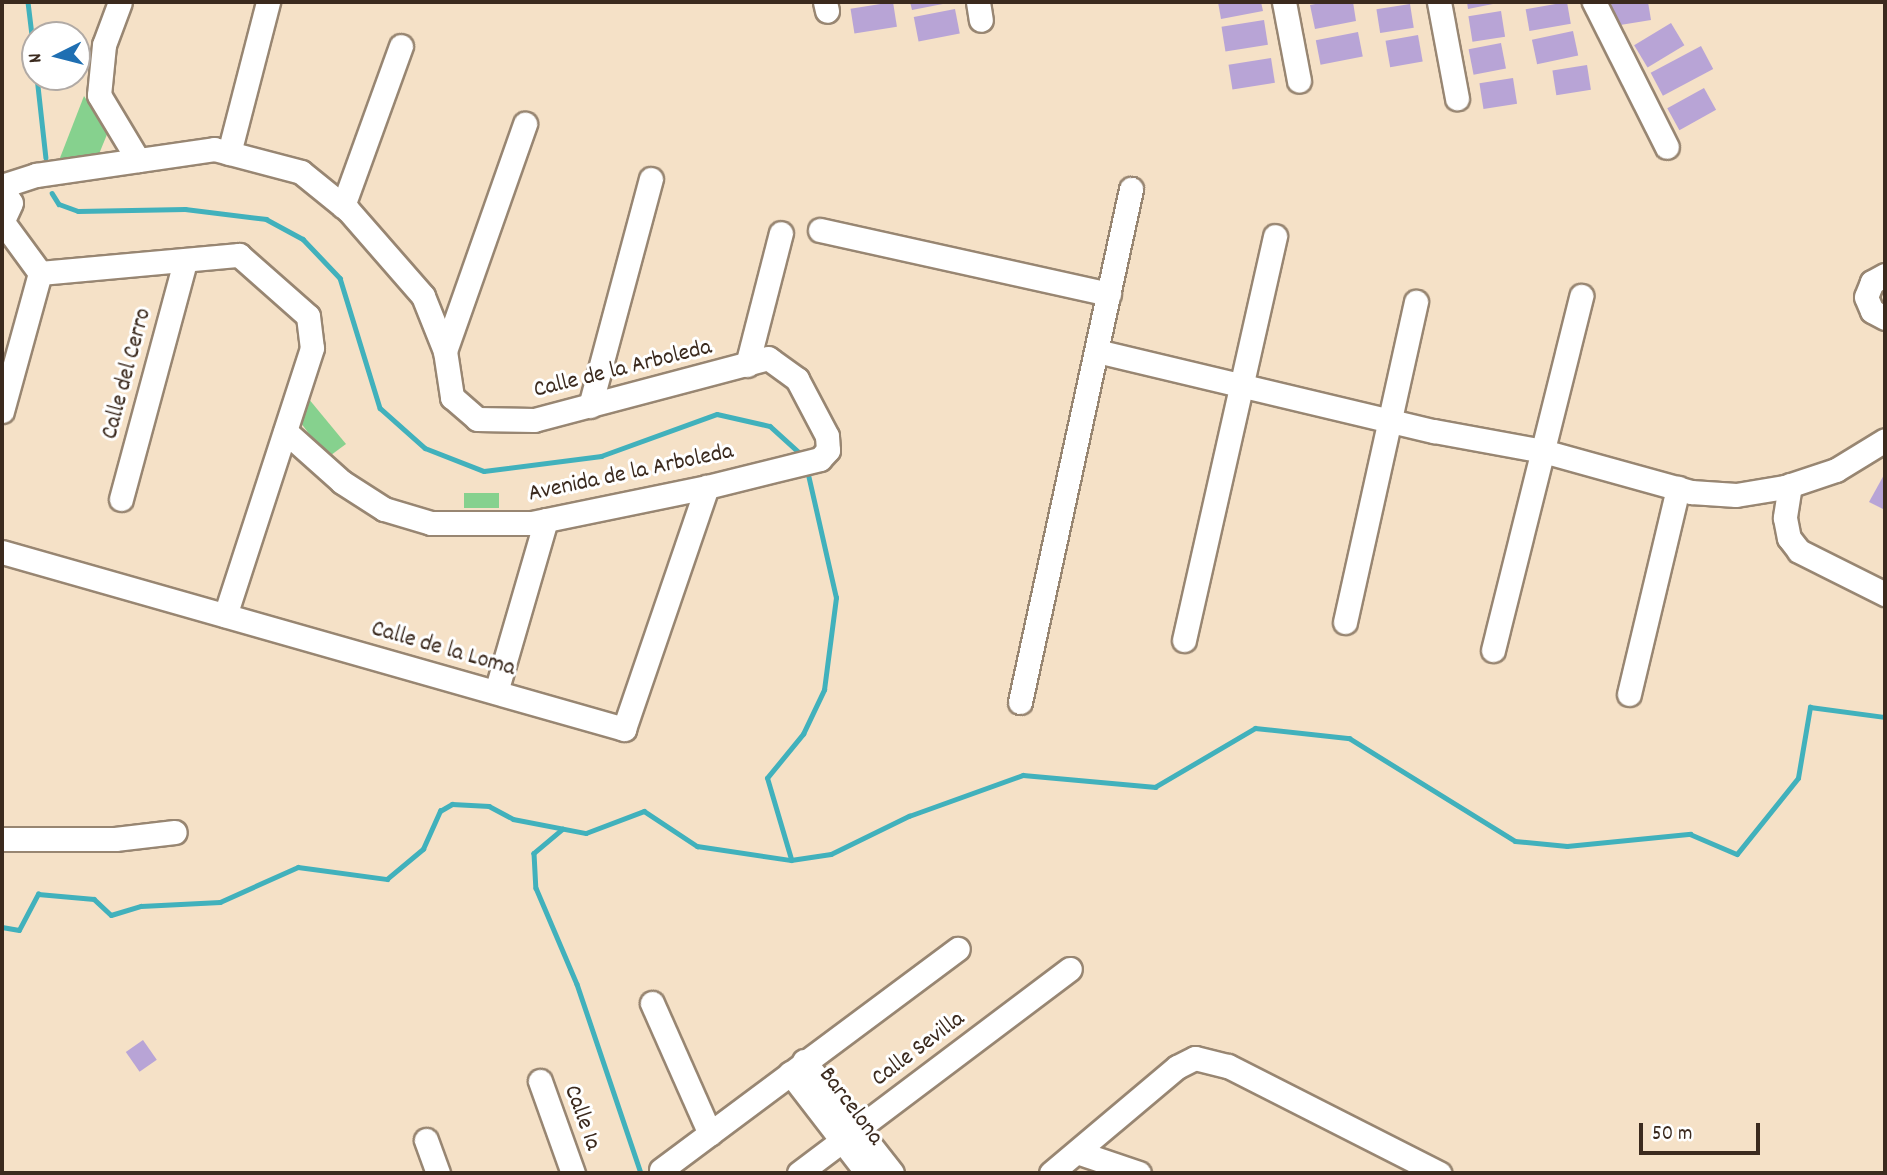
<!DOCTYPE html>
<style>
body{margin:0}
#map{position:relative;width:1887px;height:1175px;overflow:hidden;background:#f5e1c7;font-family:Dekko,sans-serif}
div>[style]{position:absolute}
.green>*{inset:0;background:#86d18e;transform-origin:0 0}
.stream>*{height:4.5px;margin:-2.25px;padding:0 2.25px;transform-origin:2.25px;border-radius:2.25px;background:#41b1bc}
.building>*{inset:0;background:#b8a4d6;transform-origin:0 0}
.roads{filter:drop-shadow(2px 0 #988672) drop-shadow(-2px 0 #988672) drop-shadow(0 2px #988672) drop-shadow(0 -2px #988672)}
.minor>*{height:23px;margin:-11.5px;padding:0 11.5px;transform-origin:11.5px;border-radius:11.5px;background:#fff}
span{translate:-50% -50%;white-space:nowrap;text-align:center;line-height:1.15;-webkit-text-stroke:6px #fff;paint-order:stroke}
.street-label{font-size:24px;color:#3b2a1e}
.frame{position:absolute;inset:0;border:4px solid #3b2a1e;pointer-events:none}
.north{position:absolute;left:21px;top:21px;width:70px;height:70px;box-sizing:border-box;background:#fff;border:2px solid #b1aaa5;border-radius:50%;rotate:264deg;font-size:19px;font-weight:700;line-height:28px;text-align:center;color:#3b2a1e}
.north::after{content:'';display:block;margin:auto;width:24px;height:32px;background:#1f6fb2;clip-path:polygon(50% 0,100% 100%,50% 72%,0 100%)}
.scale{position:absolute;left:1639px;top:1123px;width:121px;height:32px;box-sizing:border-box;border:4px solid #3b2a1e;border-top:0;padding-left:9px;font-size:21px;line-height:24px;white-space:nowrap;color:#3b2a1e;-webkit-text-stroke:5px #fff;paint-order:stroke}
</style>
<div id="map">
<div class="green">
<i style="clip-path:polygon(84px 96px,108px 132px,99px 154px,58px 163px)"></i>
<i style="clip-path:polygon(308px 398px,346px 444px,327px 458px,295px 415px)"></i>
<i style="left:499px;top:493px;width:15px;height:35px;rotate:90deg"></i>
</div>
<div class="stream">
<i style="left:28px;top:2px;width:58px;rotate:83.1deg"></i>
<i style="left:37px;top:77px;width:81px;rotate:83.7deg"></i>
<i style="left:52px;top:193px;width:13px;rotate:58deg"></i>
<i style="left:59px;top:204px;width:20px;rotate:20deg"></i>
<i style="left:78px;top:211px;width:107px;rotate:-1.1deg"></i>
<i style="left:185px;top:209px;width:82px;rotate:7deg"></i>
<i style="left:266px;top:219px;width:42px;rotate:28.4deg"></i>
<i style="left:303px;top:239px;width:54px;rotate:46.5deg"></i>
<i style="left:340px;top:278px;width:136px;rotate:72.9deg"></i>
<i style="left:380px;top:408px;width:60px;rotate:41.6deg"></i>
<i style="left:425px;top:448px;width:63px;rotate:21.3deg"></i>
<i style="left:484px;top:471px;width:118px;rotate:-7.3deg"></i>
<i style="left:601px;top:456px;width:123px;rotate:-19.9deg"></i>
<i style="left:717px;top:414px;width:54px;rotate:12.8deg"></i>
<i style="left:770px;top:426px;width:43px;rotate:42.2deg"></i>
<i style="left:563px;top:829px;width:38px;rotate:140deg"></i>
<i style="left:534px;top:853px;width:35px;rotate:87deg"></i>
<i style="left:536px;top:888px;width:104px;rotate:66.9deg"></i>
<i style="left:577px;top:984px;width:200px;rotate:71.3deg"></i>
<i style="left:791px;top:859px;width:84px;rotate:-106.5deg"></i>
<i style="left:767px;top:778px;width:57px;rotate:-50.7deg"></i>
<i style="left:803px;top:734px;width:49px;rotate:-64.5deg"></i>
<i style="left:824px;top:690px;width:93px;rotate:-82.6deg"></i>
<i style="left:836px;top:598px;width:131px;rotate:-102.8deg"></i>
<i style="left:2px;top:927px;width:17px;rotate:10deg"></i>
<i style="left:19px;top:930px;width:41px;rotate:-62.2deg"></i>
<i style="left:38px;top:894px;width:56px;rotate:5.1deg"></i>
<i style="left:94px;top:899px;width:23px;rotate:43deg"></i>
<i style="left:111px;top:915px;width:31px;rotate:-17deg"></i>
<i style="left:141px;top:906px;width:79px;rotate:-2.9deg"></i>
<i style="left:220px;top:902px;width:85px;rotate:-24.2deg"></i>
<i style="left:298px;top:867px;width:90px;rotate:7.7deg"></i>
<i style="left:387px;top:879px;width:47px;rotate:-39.8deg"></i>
<i style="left:423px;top:849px;width:42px;rotate:-65.9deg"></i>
<i style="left:440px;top:811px;width:14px;rotate:-30deg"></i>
<i style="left:452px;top:804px;width:37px;rotate:3deg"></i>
<i style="left:489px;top:806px;width:27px;rotate:28deg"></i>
<i style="left:513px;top:819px;width:74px;rotate:10.9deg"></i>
<i style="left:586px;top:833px;width:62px;rotate:-20.8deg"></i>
<i style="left:644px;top:811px;width:64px;rotate:33.4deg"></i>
<i style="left:697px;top:846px;width:95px;rotate:8.5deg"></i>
<i style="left:791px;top:860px;width:40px;rotate:-8.5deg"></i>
<i style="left:831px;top:854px;width:87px;rotate:-26deg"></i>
<i style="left:909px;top:816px;width:121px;rotate:-19.8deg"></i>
<i style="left:1023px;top:775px;width:133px;rotate:5.2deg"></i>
<i style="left:1155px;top:787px;width:116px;rotate:-30.5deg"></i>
<i style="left:1255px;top:728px;width:95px;rotate:6.1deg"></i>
<i style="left:1349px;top:738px;width:195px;rotate:31.8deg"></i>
<i style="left:1515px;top:841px;width:52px;rotate:5.5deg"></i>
<i style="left:1567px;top:846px;width:124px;rotate:-5.6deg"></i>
<i style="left:1690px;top:834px;width:51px;rotate:23.1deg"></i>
<i style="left:1737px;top:854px;width:97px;rotate:-51.2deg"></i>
<i style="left:1798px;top:778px;width:72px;rotate:-80.4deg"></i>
<i style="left:1810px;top:707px;width:76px;rotate:7.6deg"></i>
</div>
<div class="building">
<i style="left:893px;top:2px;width:25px;height:43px;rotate:81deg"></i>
<i style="clip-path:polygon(910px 2px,947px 2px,948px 3px,912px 10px)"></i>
<i style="clip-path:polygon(1218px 2px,1261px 2px,1263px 11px,1221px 19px)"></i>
<i style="clip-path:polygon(1326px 2px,1353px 2px,1356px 21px,1315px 29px,1310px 5px)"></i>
<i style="clip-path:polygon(1467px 2px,1498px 2px,1498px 3px,1468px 9px)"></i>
<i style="left:1567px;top:2px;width:22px;height:42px;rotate:80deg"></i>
<i style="clip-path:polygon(1611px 2px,1648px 2px,1651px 20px,1614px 26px)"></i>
<i style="left:1410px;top:4px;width:24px;height:34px;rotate:81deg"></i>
<i style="left:955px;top:9px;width:25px;height:42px;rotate:79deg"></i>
<i style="left:1501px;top:11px;width:26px;height:33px;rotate:81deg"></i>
<i style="left:1264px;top:20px;width:25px;height:43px;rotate:81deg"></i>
<i style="left:1671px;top:23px;width:26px;height:43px;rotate:59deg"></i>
<i style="left:1573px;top:31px;width:25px;height:42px;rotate:78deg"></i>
<i style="left:1358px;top:32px;width:25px;height:43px;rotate:79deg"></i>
<i style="left:1418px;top:35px;width:27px;height:33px;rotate:80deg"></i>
<i style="left:1501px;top:43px;width:26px;height:33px;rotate:79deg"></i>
<i style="left:1701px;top:46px;width:26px;height:57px;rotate:62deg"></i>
<i style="left:1271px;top:58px;width:25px;height:43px;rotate:81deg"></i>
<i style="left:1587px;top:65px;width:25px;height:35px;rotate:81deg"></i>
<i style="left:1513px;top:78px;width:26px;height:34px;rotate:81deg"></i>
<i style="left:1704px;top:88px;width:25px;height:42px;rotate:61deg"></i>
<i style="clip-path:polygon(1885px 473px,1885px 510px,1869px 502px)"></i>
<i style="left:143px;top:1040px;width:24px;height:21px;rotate:55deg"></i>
</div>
<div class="roads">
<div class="minor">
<i style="left:120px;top:2px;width:46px;rotate:110.4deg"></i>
<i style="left:104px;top:45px;width:50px;rotate:95.7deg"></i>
<i style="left:99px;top:95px;width:76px;rotate:59deg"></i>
<i style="left:825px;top:2px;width:9px;rotate:77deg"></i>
<i style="left:978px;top:2px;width:18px;rotate:81deg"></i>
<i style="left:1284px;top:2px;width:80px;rotate:79.2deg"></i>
<i style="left:1439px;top:2px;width:98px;rotate:79.4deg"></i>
<i style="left:1594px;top:2px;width:162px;rotate:63.3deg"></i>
<i style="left:229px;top:153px;width:156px;rotate:-75.5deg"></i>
<i style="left:2px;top:186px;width:36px;rotate:-18deg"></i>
<i style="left:36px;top:175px;width:180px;rotate:-8.3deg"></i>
<i style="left:214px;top:149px;width:90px;rotate:14.8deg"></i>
<i style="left:301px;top:172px;width:60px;rotate:39deg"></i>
<i style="left:348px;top:210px;width:114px;rotate:48.9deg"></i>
<i style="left:423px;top:296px;width:59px;rotate:68.2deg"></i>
<i style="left:445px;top:351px;width:47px;rotate:81.3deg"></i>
<i style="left:452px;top:397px;width:33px;rotate:41deg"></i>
<i style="left:477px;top:419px;width:57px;rotate:1deg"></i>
<i style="left:534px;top:420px;width:242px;rotate:-14.8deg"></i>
<i style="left:768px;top:358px;width:36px;rotate:36deg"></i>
<i style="left:797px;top:379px;width:64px;rotate:62.2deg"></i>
<i style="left:827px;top:436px;width:14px;rotate:86deg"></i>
<i style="left:828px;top:450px;width:12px;rotate:132deg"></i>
<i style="left:820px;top:459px;width:116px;rotate:166.1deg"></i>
<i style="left:707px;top:487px;width:179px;rotate:168.4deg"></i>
<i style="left:532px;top:523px;width:101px;rotate:180deg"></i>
<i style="left:431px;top:523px;width:49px;rotate:-163.4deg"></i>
<i style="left:384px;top:509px;width:50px;rotate:-147.3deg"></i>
<i style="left:342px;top:482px;width:76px;rotate:-138.2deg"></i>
<i style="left:2px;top:188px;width:17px;rotate:59deg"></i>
<i style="left:11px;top:203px;width:21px;rotate:115deg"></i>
<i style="left:343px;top:206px;width:170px;rotate:-70.1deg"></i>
<i style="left:2px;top:221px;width:64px;rotate:53.8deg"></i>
<i style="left:820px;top:230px;width:296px;rotate:12.5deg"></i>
<i style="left:40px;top:273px;width:200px;rotate:-5.2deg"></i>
<i style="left:239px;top:255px;width:92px;rotate:41.5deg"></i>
<i style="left:308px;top:316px;width:32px;rotate:83deg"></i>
<i style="left:312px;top:348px;width:281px;rotate:108deg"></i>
<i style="left:1885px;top:275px;width:15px;rotate:152deg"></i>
<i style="left:1872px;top:282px;width:16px;rotate:112deg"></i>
<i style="left:1866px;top:297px;width:15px;rotate:67deg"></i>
<i style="left:1872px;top:311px;width:15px;rotate:28deg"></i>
<i style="left:445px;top:351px;width:241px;rotate:-70.6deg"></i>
<i style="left:1097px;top:351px;width:346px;rotate:13.4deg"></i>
<i style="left:1434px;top:431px;width:111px;rotate:10.4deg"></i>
<i style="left:1543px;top:451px;width:154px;rotate:15.5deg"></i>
<i style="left:1691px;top:492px;width:45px;rotate:3.8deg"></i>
<i style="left:1736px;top:495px;width:50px;rotate:-9.3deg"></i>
<i style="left:1785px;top:487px;width:54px;rotate:-18.4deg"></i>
<i style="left:1836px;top:470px;width:57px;rotate:-31.5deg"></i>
<i style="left:747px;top:365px;width:136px;rotate:-75.6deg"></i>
<i style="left:590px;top:406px;width:235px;rotate:-75deg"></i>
<i style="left:2px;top:411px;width:143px;rotate:-74.6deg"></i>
<i style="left:1790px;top:485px;width:33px;rotate:99deg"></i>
<i style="left:1785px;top:518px;width:20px;rotate:79deg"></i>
<i style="left:1789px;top:538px;width:16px;rotate:52deg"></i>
<i style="left:1799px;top:551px;width:96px;rotate:26.6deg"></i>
<i style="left:121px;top:499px;width:245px;rotate:-74.9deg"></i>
<i style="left:2px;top:552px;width:647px;rotate:15.88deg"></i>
<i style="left:624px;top:729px;width:256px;rotate:-71.1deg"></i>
<i style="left:1345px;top:622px;width:328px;rotate:-77.5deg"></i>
<i style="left:1184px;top:640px;width:414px;rotate:-77.3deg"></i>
<i style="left:1493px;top:650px;width:365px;rotate:-76deg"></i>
<i style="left:496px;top:692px;width:179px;rotate:-73.8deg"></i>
<i style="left:1629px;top:694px;width:212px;rotate:-76.6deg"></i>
<i style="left:1020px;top:702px;width:525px;rotate:-77.79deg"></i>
<i style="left:2px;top:839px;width:113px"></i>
<i style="left:115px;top:839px;width:60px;rotate:-6.7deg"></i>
<i style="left:652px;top:1003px;width:143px;rotate:66.1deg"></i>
<i style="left:804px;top:1061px;width:142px;rotate:51.8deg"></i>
<i style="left:790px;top:1073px;width:126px;rotate:52.4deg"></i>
<i style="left:540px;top:1081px;width:98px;rotate:70.3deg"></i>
<i style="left:426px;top:1140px;width:35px;rotate:70deg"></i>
<i style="left:1080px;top:1153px;width:62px;rotate:18.7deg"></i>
<i style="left:661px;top:1170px;width:370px;rotate:-36.7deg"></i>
<i style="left:799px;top:1173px;width:339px;rotate:-37deg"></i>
<i style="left:1051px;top:1173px;width:165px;rotate:-40.1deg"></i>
<i style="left:1177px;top:1067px;width:20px;rotate:-27deg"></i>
<i style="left:1195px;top:1058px;width:34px;rotate:14deg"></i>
<i style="left:1228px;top:1066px;width:237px;rotate:26.9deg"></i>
</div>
</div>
<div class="street-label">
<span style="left:623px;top:370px;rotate:-14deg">Calle de la Arboleda</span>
<span style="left:128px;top:374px;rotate:-75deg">Calle del Cerro</span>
<span style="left:631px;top:474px;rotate:-12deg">Avenida de la Arboleda</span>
<span style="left:443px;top:650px;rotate:16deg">Calle de la Loma</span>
<span style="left:919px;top:1050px;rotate:-37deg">Calle Sevilla</span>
<span style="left:850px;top:1107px;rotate:53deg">Barcelona</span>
<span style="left:581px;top:1118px;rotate:70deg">Calle 1a</span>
</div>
<div class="frame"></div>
<div class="north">N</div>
<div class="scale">50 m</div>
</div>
